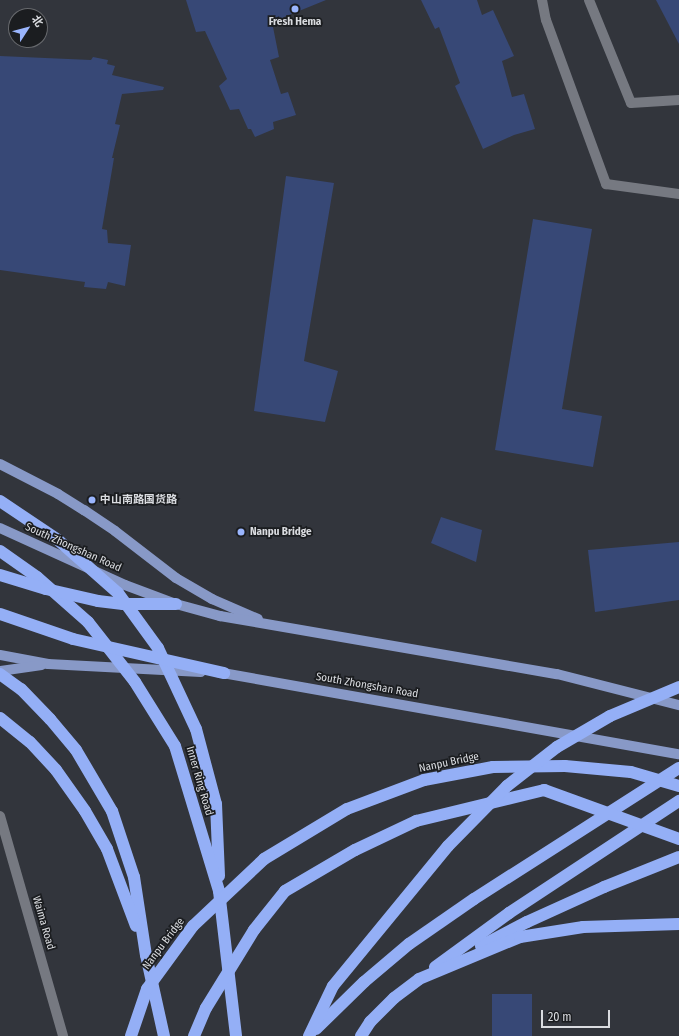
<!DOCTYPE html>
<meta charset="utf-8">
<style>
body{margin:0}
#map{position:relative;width:679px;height:1036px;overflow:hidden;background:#32353c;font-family:"Fira Sans Condensed","Noto Sans SC",sans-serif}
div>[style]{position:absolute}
.building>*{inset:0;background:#374876;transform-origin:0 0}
.minor>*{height:10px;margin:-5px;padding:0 5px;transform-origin:5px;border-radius:5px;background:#767981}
.major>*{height:10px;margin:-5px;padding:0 5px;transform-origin:5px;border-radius:5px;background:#8899c7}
.highway>*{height:12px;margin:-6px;padding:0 6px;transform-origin:6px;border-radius:6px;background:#94aff6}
.dots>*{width:11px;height:11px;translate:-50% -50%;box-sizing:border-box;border:2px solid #1b1d20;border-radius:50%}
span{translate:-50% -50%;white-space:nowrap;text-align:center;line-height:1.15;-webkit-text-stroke:3.5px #1b1d20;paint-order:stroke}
.poi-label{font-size:11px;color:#dadce0;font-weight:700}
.left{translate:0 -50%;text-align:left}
.street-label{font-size:11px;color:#dadce0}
.north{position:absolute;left:8px;top:8px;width:40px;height:40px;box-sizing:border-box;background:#1b1d20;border:1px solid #67696d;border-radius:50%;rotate:54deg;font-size:11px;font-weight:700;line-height:16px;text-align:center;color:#dadce0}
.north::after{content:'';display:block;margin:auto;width:14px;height:18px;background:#9ab5fd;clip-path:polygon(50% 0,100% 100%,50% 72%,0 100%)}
.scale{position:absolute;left:541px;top:1010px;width:69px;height:18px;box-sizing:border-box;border:2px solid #dadce0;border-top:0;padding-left:5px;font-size:12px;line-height:14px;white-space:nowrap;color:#dadce0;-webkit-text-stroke:3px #1b1d20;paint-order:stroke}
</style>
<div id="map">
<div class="building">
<i style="clip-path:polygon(186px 0,326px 0,272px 22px,279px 57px,270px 60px,281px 94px,288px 92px,296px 115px,273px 122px,274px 129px,255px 137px,251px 129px,248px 129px,239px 109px,230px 110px,219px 86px,227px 79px,205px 31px,196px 32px)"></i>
<i style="clip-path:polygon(421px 0,477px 0,482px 15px,493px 10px,514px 56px,502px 61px,512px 97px,524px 94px,535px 129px,514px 135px,483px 149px,455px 86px,460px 83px,439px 27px,435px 29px)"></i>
<i style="clip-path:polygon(656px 0,679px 0,679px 44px)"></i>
<i style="clip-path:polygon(0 56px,91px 60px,93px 57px,108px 60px,107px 64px,115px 66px,112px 75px,164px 87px,163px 90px,122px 94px,115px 124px,120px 125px,112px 158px,114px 158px,102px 229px,107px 230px,108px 243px,131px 245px,125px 286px,108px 282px,106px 289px,84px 287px,85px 282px,0 270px)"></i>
<i style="clip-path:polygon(286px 176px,334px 183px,304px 361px,338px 371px,325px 422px,254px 411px)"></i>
<i style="clip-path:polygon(533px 219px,592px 229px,562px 409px,602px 416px,593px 467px,495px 450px)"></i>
<i style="clip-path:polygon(441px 517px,482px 530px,476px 562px,431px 543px)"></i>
<i style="clip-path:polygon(679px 542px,679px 600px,595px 612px,588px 550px)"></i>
<i style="left:492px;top:994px;width:40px;height:42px"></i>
</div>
<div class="minor">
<i style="left:542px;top:0;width:20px;rotate:79deg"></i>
<i style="left:546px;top:20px;width:175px;rotate:69.9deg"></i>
<i style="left:606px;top:184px;width:74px;rotate:7.8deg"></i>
<i style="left:589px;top:0;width:111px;rotate:67.8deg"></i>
<i style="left:631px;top:103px;width:48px;rotate:-3.6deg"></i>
<i style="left:0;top:816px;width:229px;rotate:74deg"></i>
</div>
<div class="major">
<i style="left:0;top:464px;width:65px;rotate:27.3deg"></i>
<i style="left:58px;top:494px;width:31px;rotate:32deg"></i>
<i style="left:84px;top:510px;width:37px;rotate:34deg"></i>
<i style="left:115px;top:531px;width:77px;rotate:37.6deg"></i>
<i style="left:176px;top:578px;width:42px;rotate:30.3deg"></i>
<i style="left:212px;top:599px;width:50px;rotate:23.5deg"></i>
<i style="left:0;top:528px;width:137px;rotate:24.5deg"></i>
<i style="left:125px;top:585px;width:54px;rotate:20.4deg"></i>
<i style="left:176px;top:604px;width:46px;rotate:15.3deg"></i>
<i style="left:220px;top:616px;width:342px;rotate:9.8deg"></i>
<i style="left:557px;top:674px;width:126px;rotate:14.3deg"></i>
<i style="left:0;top:655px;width:49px;rotate:10.6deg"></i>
<i style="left:48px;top:664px;width:153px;rotate:3deg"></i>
<i style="left:0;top:671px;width:42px;rotate:-8.1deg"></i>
<i style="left:217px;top:672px;width:469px;rotate:10.1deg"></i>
</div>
<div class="highway">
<i style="left:0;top:501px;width:70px;rotate:33.9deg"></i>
<i style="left:58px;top:540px;width:80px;rotate:41.5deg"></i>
<i style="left:118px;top:593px;width:68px;rotate:54deg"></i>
<i style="left:158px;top:648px;width:89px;rotate:64.9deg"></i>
<i style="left:196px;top:729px;width:78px;rotate:75.1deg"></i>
<i style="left:216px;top:804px;width:72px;rotate:87.6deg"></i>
<i style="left:0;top:551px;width:45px;rotate:35.1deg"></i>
<i style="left:37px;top:577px;width:68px;rotate:41.4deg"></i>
<i style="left:88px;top:622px;width:76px;rotate:51.9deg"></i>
<i style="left:135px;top:682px;width:75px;rotate:58deg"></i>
<i style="left:175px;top:746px;width:152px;rotate:73.1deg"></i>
<i style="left:219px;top:891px;width:146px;rotate:83.3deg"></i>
<i style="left:0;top:575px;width:48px;rotate:16.9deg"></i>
<i style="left:46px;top:589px;width:53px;rotate:13deg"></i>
<i style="left:98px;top:601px;width:25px;rotate:7deg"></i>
<i style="left:123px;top:604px;width:53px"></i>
<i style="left:0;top:614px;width:77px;rotate:18.9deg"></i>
<i style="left:73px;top:639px;width:155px;rotate:12.7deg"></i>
<i style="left:0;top:674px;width:26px;rotate:36deg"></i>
<i style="left:21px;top:689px;width:42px;rotate:46deg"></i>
<i style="left:50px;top:719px;width:40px;rotate:50deg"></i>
<i style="left:76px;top:750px;width:71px;rotate:59.5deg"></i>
<i style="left:112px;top:811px;width:70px;rotate:71.6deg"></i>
<i style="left:134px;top:877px;width:79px;rotate:81.3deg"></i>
<i style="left:146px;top:955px;width:83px;rotate:77.5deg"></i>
<i style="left:0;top:718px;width:38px;rotate:39deg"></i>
<i style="left:30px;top:742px;width:38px;rotate:47deg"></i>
<i style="left:56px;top:770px;width:50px;rotate:54.7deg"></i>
<i style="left:85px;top:811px;width:44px;rotate:59.9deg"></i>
<i style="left:107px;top:849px;width:82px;rotate:69.4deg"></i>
<i style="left:481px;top:946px;width:52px;rotate:-27.6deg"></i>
<i style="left:527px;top:922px;width:85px;rotate:-24.4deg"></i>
<i style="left:604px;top:887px;width:81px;rotate:-21.8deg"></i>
<i style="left:435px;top:967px;width:92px;rotate:-36.1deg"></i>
<i style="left:509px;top:913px;width:204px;rotate:-33.4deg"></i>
<i style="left:316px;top:1029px;width:67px;rotate:-44.4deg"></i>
<i style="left:364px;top:982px;width:59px;rotate:-40.2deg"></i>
<i style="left:409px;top:944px;width:79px;rotate:-34.7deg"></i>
<i style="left:474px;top:899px;width:243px;rotate:-32.6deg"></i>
<i style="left:131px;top:1036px;width:50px;rotate:-71.2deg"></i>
<i style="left:147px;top:989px;width:78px;rotate:-53.9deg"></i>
<i style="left:193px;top:926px;width:98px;rotate:-43.3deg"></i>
<i style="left:264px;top:859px;width:97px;rotate:-31.1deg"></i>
<i style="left:347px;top:809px;width:82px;rotate:-20.6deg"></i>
<i style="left:424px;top:780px;width:70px;rotate:-10.7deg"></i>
<i style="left:493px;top:767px;width:72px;rotate:-0.8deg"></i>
<i style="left:565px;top:766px;width:66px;rotate:5.2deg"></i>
<i style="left:631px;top:772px;width:50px;rotate:16.3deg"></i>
<i style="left:194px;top:1036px;width:30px;rotate:-67deg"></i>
<i style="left:206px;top:1008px;width:92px;rotate:-58.4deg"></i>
<i style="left:254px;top:930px;width:50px;rotate:-51.5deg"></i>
<i style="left:285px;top:891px;width:81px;rotate:-30.4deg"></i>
<i style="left:355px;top:850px;width:68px;rotate:-25.4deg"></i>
<i style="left:416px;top:821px;width:132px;rotate:-13.6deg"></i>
<i style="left:544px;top:790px;width:144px;rotate:19.9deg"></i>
<i style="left:309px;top:1036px;width:55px;rotate:-64.4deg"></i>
<i style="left:333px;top:986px;width:181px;rotate:-50.6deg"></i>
<i style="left:448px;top:846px;width:84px;rotate:-45.5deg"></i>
<i style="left:507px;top:786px;width:63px;rotate:-38deg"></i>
<i style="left:557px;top:747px;width:61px;rotate:-30.3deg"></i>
<i style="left:610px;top:716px;width:75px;rotate:-22.8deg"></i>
<i style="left:361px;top:1036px;width:17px;rotate:-57deg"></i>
<i style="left:370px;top:1022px;width:34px;rotate:-45deg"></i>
<i style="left:394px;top:998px;width:31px;rotate:-37deg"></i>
<i style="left:419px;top:979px;width:109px;rotate:-22.6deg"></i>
<i style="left:520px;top:937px;width:64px;rotate:-9deg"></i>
<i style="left:583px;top:927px;width:96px;rotate:-1.8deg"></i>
</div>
<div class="dots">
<i style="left:295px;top:9px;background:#9ab5fd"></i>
<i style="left:92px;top:500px;background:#9ab5fd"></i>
<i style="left:241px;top:532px;background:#9ab5fd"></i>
</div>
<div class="poi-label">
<span style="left:295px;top:22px">Fresh Hema</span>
<span class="left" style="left:100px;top:500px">中山南路国货路</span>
<span class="left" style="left:250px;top:532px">Nanpu Bridge</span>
</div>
<div class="street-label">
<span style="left:73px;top:548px;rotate:24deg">South Zhongshan Road</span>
<span style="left:367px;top:686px;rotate:10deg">South Zhongshan Road</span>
<span style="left:449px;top:763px;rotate:-12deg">Nanpu Bridge</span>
<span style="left:199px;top:781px;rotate:74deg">Inner Ring Road</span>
<span style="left:43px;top:923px;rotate:74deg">Waima Road</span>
<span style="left:164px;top:944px;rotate:-53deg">Nanpu Bridge</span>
</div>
<div class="north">北</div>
<div class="scale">20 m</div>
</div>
